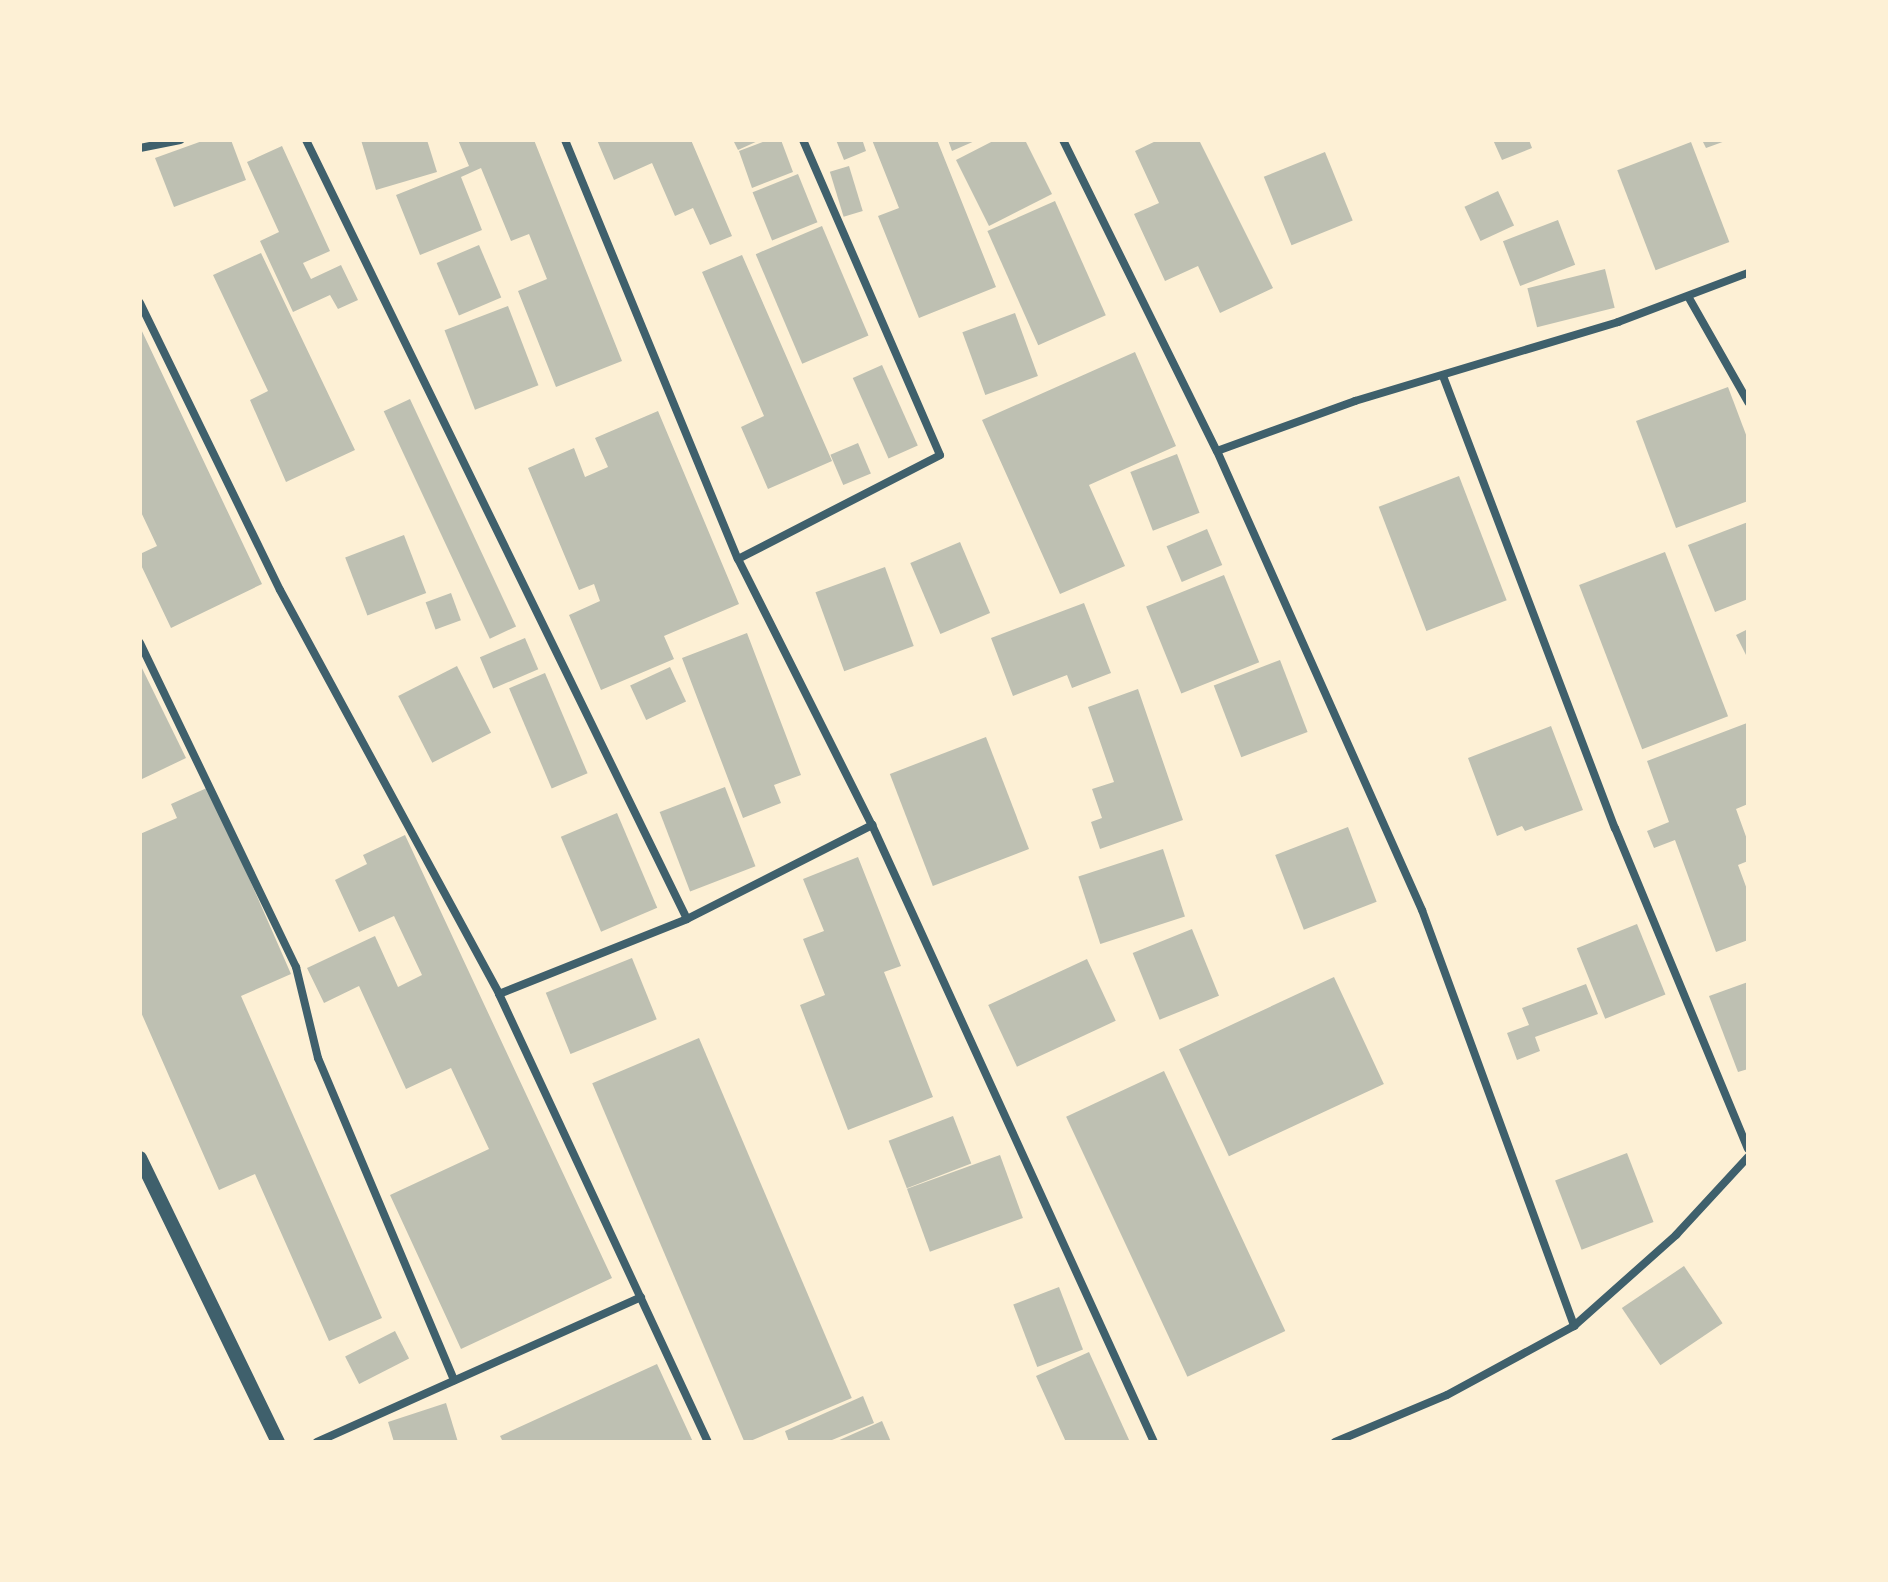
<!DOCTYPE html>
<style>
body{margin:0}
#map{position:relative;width:1888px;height:1582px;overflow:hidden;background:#fdf0d5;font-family:"Open Sans",sans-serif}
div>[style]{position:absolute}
.building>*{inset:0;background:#bec0b2;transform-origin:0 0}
.minor>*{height:8px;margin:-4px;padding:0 4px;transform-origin:4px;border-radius:4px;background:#3f606c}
.tertiary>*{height:14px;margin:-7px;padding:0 7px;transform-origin:7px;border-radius:7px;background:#3f606c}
span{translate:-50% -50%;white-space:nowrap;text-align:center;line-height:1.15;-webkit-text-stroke:6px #fdf0d5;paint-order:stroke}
.frame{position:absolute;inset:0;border:142px solid #fdf0d5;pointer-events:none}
</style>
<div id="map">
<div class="building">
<i style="clip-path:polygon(205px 140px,231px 140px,246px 180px,174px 207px,155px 158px)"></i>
<i style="clip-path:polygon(361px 140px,427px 140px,437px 172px,376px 190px)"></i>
<i style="clip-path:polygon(458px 140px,534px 140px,622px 361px,556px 387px,518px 291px,547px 279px,529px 234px,511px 241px,481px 168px,461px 177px,482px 230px,420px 255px,396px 195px,469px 166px)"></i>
<i style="clip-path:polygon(597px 140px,691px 140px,732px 236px,710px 245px,693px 208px,675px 216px,652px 163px,614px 180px)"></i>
<i style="clip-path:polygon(733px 140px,760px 140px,738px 150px)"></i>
<i style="clip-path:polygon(768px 140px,781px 140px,793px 172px,752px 188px,739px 151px)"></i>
<i style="clip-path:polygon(836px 140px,868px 140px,863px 142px,866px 151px,844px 160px)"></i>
<i style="clip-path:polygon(872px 140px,937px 140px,996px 287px,919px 318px,878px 216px,899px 208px)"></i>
<i style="clip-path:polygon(948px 140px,977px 140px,952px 151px)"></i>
<i style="clip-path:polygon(995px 140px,1025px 140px,1052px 194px,989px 226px,956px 160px)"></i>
<i style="clip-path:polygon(1158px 140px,1199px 140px,1273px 288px,1220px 313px,1198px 266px,1165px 281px,1134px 214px,1159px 203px,1135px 151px)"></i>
<i style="clip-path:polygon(1493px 140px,1529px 140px,1532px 148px,1502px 160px)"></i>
<i style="clip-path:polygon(1702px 140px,1728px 140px,1706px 148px)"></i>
<i style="left:1691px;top:142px;width:107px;height:79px;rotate:69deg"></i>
<i style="clip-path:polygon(282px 146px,330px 251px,303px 263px,311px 279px,341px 265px,358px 300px,338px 309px,330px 295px,293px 312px,260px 241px,279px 232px,247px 162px)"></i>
<i style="left:1325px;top:152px;width:74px;height:66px;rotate:68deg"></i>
<i style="left:849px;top:166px;width:47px;height:20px;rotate:73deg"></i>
<i style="left:798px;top:174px;width:52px;height:49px;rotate:68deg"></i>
<i style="left:1498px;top:191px;width:38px;height:37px;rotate:65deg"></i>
<i style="left:1055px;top:201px;width:125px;height:74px;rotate:66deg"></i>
<i style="left:1558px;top:220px;width:48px;height:59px;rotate:69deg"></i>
<i style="left:822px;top:226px;width:119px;height:72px;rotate:67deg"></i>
<i style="left:479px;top:245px;width:57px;height:46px;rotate:67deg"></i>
<i style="clip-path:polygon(261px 253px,355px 450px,286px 482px,250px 400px,268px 391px,213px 275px)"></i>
<i style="clip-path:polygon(742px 255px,832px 461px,768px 489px,741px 427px,764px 416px,702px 272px)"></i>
<i style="left:1605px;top:269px;width:40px;height:80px;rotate:76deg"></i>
<i style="left:508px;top:306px;width:85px;height:68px;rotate:69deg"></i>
<i style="left:1015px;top:313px;width:67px;height:56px;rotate:70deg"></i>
<i style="clip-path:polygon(140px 327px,262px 584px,171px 628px,140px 563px,140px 554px,157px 546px,140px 510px)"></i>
<i style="clip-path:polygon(1135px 352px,1176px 446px,1089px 485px,1125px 566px,1060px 594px,982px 420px)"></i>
<i style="left:882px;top:365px;width:88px;height:32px;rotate:66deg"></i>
<i style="clip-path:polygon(1728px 387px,1748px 440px,1748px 501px,1676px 528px,1636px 421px)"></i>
<i style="left:410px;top:399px;width:251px;height:29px;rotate:65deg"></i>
<i style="clip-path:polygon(658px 411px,739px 604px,664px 636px,674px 659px,601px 690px,569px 615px,600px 601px,594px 584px,579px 590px,528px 468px,574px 448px,585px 477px,608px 467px,595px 438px)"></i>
<i style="left:858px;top:443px;width:33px;height:30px;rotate:67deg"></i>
<i style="left:1177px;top:454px;width:63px;height:50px;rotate:69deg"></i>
<i style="left:1459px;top:476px;width:133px;height:86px;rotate:69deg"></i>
<i style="clip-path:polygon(1748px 522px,1748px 599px,1715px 612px,1688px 545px)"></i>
<i style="left:1207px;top:529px;width:39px;height:44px;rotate:67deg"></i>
<i style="left:404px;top:535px;width:62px;height:63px;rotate:69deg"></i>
<i style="left:960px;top:542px;width:77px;height:54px;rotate:67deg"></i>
<i style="left:1665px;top:552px;width:176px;height:92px;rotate:69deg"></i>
<i style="left:885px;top:567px;width:84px;height:74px;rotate:70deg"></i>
<i style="left:1224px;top:575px;width:94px;height:84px;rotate:68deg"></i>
<i style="left:451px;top:593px;width:29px;height:27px;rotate:70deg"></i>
<i style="clip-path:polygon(1084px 603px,1111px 673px,1072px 688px,1067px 675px,1013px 696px,991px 638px)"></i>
<i style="clip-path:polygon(1748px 629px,1748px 659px,1736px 635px)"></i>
<i style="clip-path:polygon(747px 633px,801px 775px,774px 785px,781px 803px,743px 818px,682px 658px)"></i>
<i style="left:525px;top:638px;width:34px;height:49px;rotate:67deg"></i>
<i style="left:1280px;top:660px;width:77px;height:71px;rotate:69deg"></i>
<i style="clip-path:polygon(140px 664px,186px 758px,140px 780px)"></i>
<i style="left:457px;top:666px;width:75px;height:66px;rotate:63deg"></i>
<i style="left:670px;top:667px;width:38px;height:44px;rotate:65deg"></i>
<i style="left:545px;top:673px;width:109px;height:39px;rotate:67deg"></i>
<i style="clip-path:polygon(1138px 689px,1183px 820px,1100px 849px,1091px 822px,1102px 818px,1092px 789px,1114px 782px,1088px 707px)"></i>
<i style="clip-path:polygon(1747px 723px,1748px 804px,1736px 809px,1748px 842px,1748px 861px,1738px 865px,1748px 892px,1748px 940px,1716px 952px,1675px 840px,1654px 848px,1647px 831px,1669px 822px,1647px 761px)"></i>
<i style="clip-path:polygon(1551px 726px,1583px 810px,1525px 831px,1522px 826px,1497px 836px,1468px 758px)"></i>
<i style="left:986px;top:737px;width:120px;height:103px;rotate:69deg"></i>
<i style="clip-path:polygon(209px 787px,291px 974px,241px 996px,382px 1318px,329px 1341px,255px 1174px,219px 1190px,140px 1010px,140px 834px,177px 818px,171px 804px)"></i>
<i style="left:725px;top:787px;width:85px;height:70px;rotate:69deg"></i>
<i style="left:617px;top:813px;width:103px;height:61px;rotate:67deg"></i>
<i style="left:1348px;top:827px;width:80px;height:78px;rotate:69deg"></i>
<i style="clip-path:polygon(405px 835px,612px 1278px,461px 1349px,390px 1195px,489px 1149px,451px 1068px,406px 1089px,359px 986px,324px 1003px,307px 968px,375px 936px,398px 987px,422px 975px,394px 916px,359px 932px,335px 880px,367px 864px,363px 855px)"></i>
<i style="left:1163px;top:849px;width:71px;height:89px;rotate:72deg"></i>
<i style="clip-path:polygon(858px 857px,901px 966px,884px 972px,933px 1097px,848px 1130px,800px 1005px,825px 995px,803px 939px,824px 931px,803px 879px)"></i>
<i style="left:1637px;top:924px;width:76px;height:65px;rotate:68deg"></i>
<i style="left:1192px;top:929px;width:72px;height:64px;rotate:68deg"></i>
<i style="left:632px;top:958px;width:66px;height:93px;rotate:68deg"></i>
<i style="left:1087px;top:959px;width:68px;height:109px;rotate:65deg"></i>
<i style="left:1334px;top:977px;width:118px;height:171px;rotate:65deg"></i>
<i style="clip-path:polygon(1748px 982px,1748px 1069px,1738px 1072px,1709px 996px)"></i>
<i style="clip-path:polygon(1586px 984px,1598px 1014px,1535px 1037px,1540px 1051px,1517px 1060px,1507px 1033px,1529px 1025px,1522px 1008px)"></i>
<i style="left:699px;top:1038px;width:391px;height:116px;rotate:67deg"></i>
<i style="left:1164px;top:1071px;width:287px;height:108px;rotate:65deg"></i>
<i style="left:953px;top:1116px;width:51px;height:69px;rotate:69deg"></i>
<i style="left:1627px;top:1153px;width:74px;height:77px;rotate:69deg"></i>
<i style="left:1000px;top:1155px;width:67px;height:99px;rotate:70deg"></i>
<i style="left:1684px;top:1266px;width:69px;height:75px;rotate:56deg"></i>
<i style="left:1059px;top:1287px;width:67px;height:49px;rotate:69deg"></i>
<i style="left:395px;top:1331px;width:31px;height:56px;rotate:63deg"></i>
<i style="clip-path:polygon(1089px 1352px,1130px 1442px,1066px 1442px,1036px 1376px)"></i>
<i style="clip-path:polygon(657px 1364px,693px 1442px,503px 1442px,500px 1436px)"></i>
<i style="clip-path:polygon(863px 1396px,874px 1423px,827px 1442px,789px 1442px,785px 1431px)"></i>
<i style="clip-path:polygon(446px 1403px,458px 1442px,394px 1442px,388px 1422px)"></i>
<i style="clip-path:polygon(882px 1421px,891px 1442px,835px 1442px)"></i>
</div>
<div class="minor">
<i style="left:306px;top:140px;width:867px;rotate:63.94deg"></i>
<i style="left:565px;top:140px;width:453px;rotate:67.6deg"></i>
<i style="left:738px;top:559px;width:298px;rotate:63.3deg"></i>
<i style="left:872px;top:825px;width:678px;rotate:65.44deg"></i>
<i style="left:1063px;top:140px;width:347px;rotate:63.7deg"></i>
<i style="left:1217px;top:451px;width:503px;rotate:65.93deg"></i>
<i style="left:1422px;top:910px;width:443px;rotate:69.9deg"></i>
<i style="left:140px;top:148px;width:41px;rotate:-11.3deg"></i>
<i style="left:1689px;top:298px;width:120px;rotate:60.4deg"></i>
<i style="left:140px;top:303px;width:319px;rotate:64deg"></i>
<i style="left:280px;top:590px;width:460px;rotate:61.5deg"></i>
<i style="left:499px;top:994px;width:494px;rotate:65deg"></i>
<i style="left:1443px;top:376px;width:484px;rotate:69.2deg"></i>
<i style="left:1615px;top:828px;width:347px;rotate:67.5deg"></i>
<i style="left:1217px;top:451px;width:147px;rotate:-19.9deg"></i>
<i style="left:1355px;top:401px;width:275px;rotate:-16.7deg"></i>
<i style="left:1618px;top:322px;width:139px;rotate:-20.7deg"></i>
<i style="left:738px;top:559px;width:227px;rotate:-27.2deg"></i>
<i style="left:940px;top:455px;width:344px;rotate:-113.5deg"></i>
<i style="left:140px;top:643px;width:360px;rotate:64.3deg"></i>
<i style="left:296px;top:967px;width:94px;rotate:76.4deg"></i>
<i style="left:318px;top:1058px;width:350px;rotate:67.1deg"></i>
<i style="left:499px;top:994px;width:202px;rotate:-21.7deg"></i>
<i style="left:687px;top:919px;width:208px;rotate:-26.9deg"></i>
<i style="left:317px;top:1442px;width:355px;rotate:-24.1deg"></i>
<i style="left:1335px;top:1442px;width:121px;rotate:-22.8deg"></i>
<i style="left:1447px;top:1395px;width:145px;rotate:-28.5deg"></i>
<i style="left:1574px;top:1326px;width:137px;rotate:-41.7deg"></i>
<i style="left:1676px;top:1235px;width:106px;rotate:-47.3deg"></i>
</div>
<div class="tertiary">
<i style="left:140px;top:1158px;width:316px;rotate:64.1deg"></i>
</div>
<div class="frame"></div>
</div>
